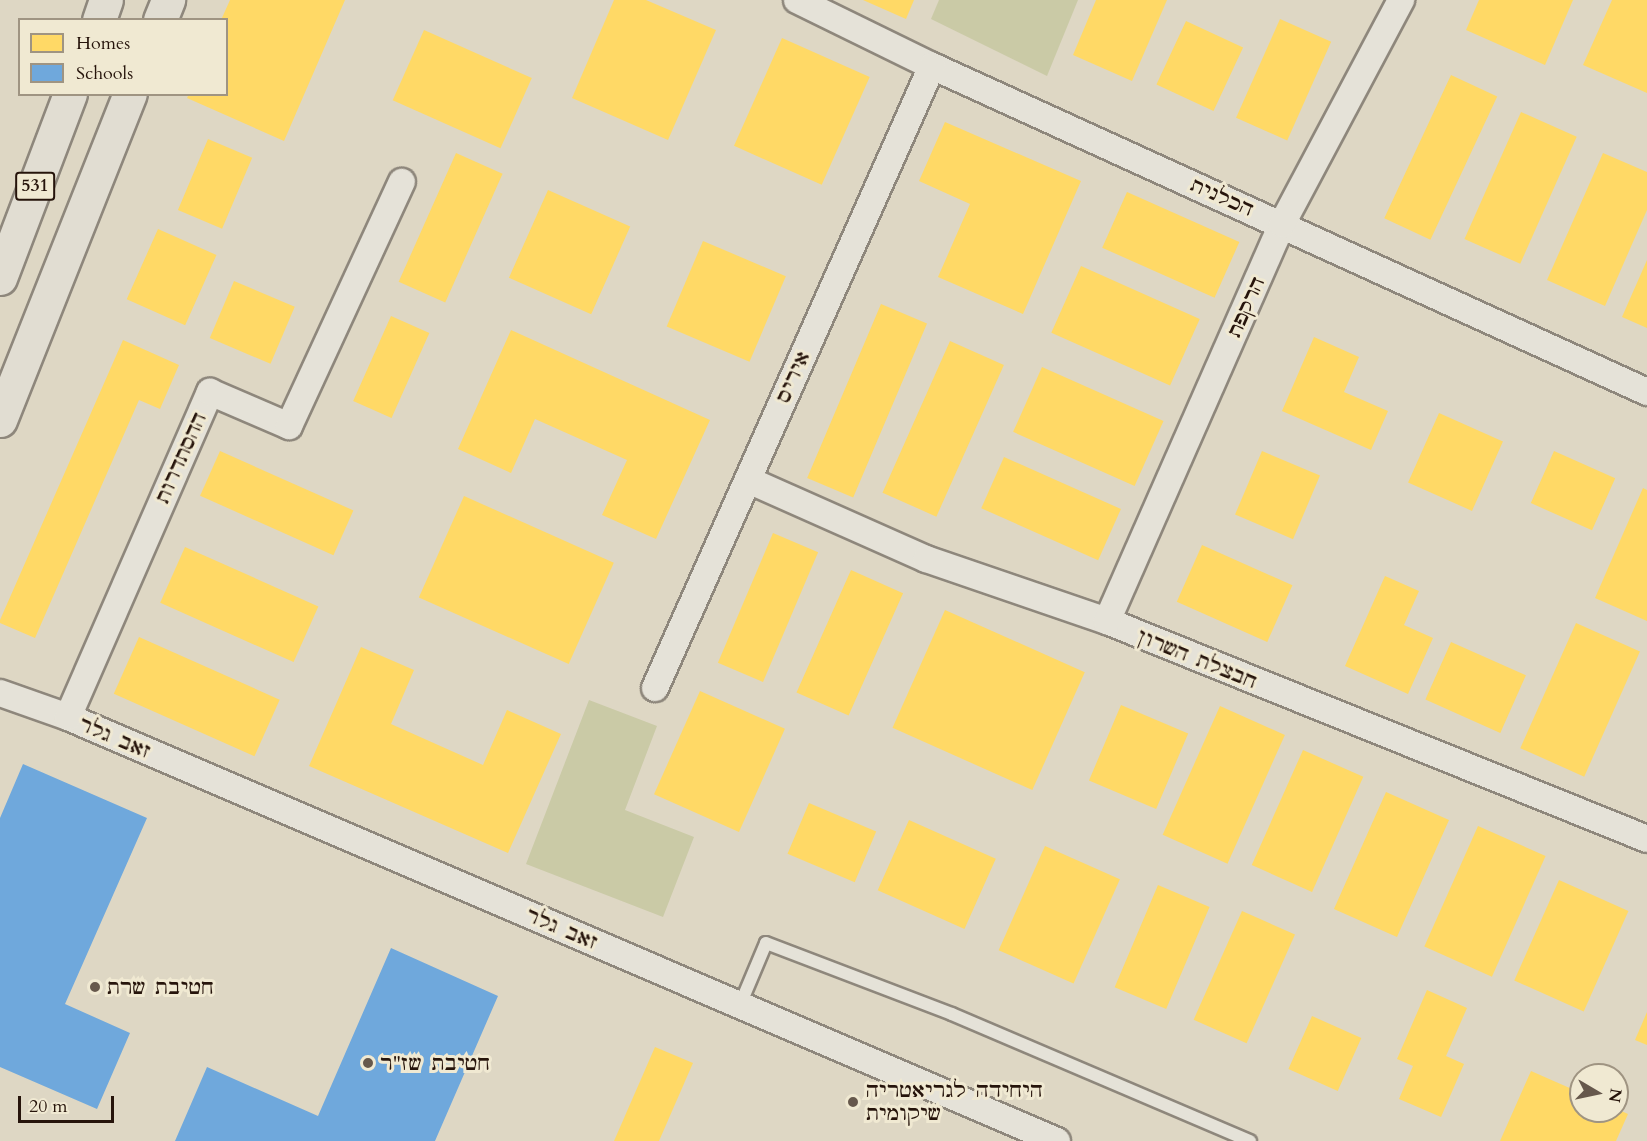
<!DOCTYPE html>
<meta charset="utf-8">
<style>
body{margin:0}
#map{position:relative;width:1647px;height:1141px;overflow:hidden;background:#ded7c4;font-family:Cardo,"Frank Ruhl Libre",serif}
div>[style]{position:absolute}
.green>*{inset:0;background:#cacaa6}
.homes>*{inset:0;background:#ffd966;transform-origin:0 0}
.schools>*{inset:0;background:#6fa8dc}
.roads{filter:drop-shadow(2px 0 #8e877c) drop-shadow(-2px 0 #8e877c) drop-shadow(0 2px #8e877c) drop-shadow(0 -2px #8e877c)}
.service>*{height:12px;margin:-6px;padding:0 6px;transform-origin:6px;border-radius:6px;background:#e5e2d8}
.minor>*{height:26px;margin:-13px;padding:0 13px;transform-origin:13px;border-radius:13px;background:#e5e2d8}
.primary>*{height:33px;margin:-16.5px;padding:0 16.5px;transform-origin:16.5px;border-radius:16.5px;background:#e1ddd2}
.motorway>*{height:33px;margin:-16.5px;padding:0 16.5px;transform-origin:16.5px;border-radius:16.5px;background:#e1ddd2}
.dots>*{width:16px;height:16px;translate:-50% -50%;box-sizing:border-box;border:3px solid #f0e9d2;border-radius:50%}
span{translate:-50% -50%;white-space:nowrap;text-align:center;line-height:1.15;-webkit-text-stroke:6px #f0e9d2;paint-order:stroke}
.shield-label span{padding:2px 4px;background:#f0e9d2;border:2px solid;border-radius:4px;-webkit-text-stroke-width:0}
.shield-label{font-size:18px;color:#26140b;font-weight:700}
.street-label{font-size:20px;color:#26140b}
.poi-label{font-size:20px;color:#26140b}
.left{translate:0 -50%;text-align:left}
.legend{position:absolute;left:18px;top:18px;width:210px;height:78px;box-sizing:border-box;background:#f0e9d2;border:2px solid #9f9482;margin:0;padding:8px 10px;list-style:none;font-size:18px;color:#26140b}
.legend li{display:flex;align-items:center;gap:12px;height:30px}
.legend b{width:30px;border:2px solid #9f9482}
.north{position:absolute;left:1569px;top:1063px;width:60px;height:60px;box-sizing:border-box;background:#f0e9d2;border:2px solid #9f9482;border-radius:50%;rotate:99deg;font-size:16px;font-weight:700;line-height:24px;text-align:center;color:#26140b}
.north::after{content:'';display:block;margin:auto;width:21px;height:27px;background:#66584c;clip-path:polygon(50% 0,100% 100%,50% 72%,0 100%)}
.scale{position:absolute;left:18px;top:1096px;width:96px;height:27px;box-sizing:border-box;border:3px solid #26140b;border-top:0;padding-left:8px;font-size:18px;line-height:21px;white-space:nowrap;color:#26140b;-webkit-text-stroke:4px #f0e9d2;paint-order:stroke}
</style>
<div id="map">
<div class="green">
<i style="clip-path:polygon(939px 0,1078px 0,1047px 76px,931px 19px)"></i>
<i style="clip-path:polygon(589px 700px,657px 726px,625px 810px,694px 837px,663px 917px,526px 864px)"></i>
</div>
<div class="homes">
<i style="clip-path:polygon(230px 0,345px 0,284px 141px,187px 98px,189px 94px,226px 94px,226px 20px,221px 20px)"></i>
<i style="clip-path:polygon(614px 0,646px 0,716px 30px,668px 140px,572px 98px)"></i>
<i style="clip-path:polygon(863px 0,914px 0,906px 19px)"></i>
<i style="clip-path:polygon(1096px 0,1167px 0,1132px 81px,1073px 55px)"></i>
<i style="clip-path:polygon(1479px 0,1573px 0,1545px 65px,1466px 30px)"></i>
<i style="clip-path:polygon(1612px 0,1647px 0,1647px 93px,1583px 65px)"></i>
<i style="left:1280px;top:19px;width:56px;height:108px;rotate:24deg"></i>
<i style="left:1186px;top:21px;width:63px;height:70px;rotate:25deg"></i>
<i style="left:424px;top:30px;width:118px;height:77px;rotate:24deg"></i>
<i style="left:782px;top:38px;width:96px;height:118px;rotate:24deg"></i>
<i style="left:1451px;top:75px;width:51px;height:158px;rotate:25deg"></i>
<i style="left:1521px;top:112px;width:61px;height:139px;rotate:24deg"></i>
<i style="clip-path:polygon(945px 122px,1081px 181px,1023px 314px,938px 277px,970px 204px,919px 181px)"></i>
<i style="left:208px;top:139px;width:48px;height:77px;rotate:23deg"></i>
<i style="left:456px;top:153px;width:51px;height:141px;rotate:24deg"></i>
<i style="clip-path:polygon(1603px 153px,1647px 172px,1647px 210px,1605px 306px,1547px 280px)"></i>
<i style="left:548px;top:190px;width:90px;height:96px;rotate:24deg"></i>
<i style="left:1127px;top:192px;width:123px;height:61px;rotate:24deg"></i>
<i style="left:158px;top:229px;width:64px;height:77px;rotate:24deg"></i>
<i style="left:703px;top:241px;width:90px;height:93px;rotate:23deg"></i>
<i style="clip-path:polygon(1647px 260px,1647px 328px,1622px 317px)"></i>
<i style="left:1081px;top:266px;width:130px;height:73px;rotate:24deg"></i>
<i style="left:234px;top:281px;width:66px;height:62px;rotate:23deg"></i>
<i style="left:881px;top:304px;width:50px;height:189px;rotate:23deg"></i>
<i style="left:391px;top:316px;width:42px;height:93px;rotate:24deg"></i>
<i style="clip-path:polygon(511px 330px,710px 420px,656px 539px,602px 515px,627px 460px,535px 419px,511px 473px,458px 449px)"></i>
<i style="clip-path:polygon(1314px 337px,1359px 357px,1344px 392px,1388px 411px,1371px 450px,1282px 411px)"></i>
<i style="clip-path:polygon(123px 340px,179px 365px,160px 409px,139px 400px,35px 638px,0 623px,0 620px)"></i>
<i style="left:950px;top:341px;width:59px;height:166px;rotate:24deg"></i>
<i style="left:1042px;top:367px;width:133px;height:71px;rotate:24deg"></i>
<i style="left:1439px;top:413px;width:70px;height:76px;rotate:24deg"></i>
<i style="left:220px;top:451px;width:146px;height:49px;rotate:24deg"></i>
<i style="left:1262px;top:451px;width:63px;height:69px;rotate:23deg"></i>
<i style="left:1554px;top:451px;width:67px;height:57px;rotate:24deg"></i>
<i style="left:1004px;top:457px;width:128px;height:56px;rotate:24deg"></i>
<i style="clip-path:polygon(1643px 488px,1647px 490px,1647px 621px,1595px 598px)"></i>
<i style="left:464px;top:496px;width:164px;height:111px;rotate:24deg"></i>
<i style="left:773px;top:533px;width:49px;height:141px;rotate:23deg"></i>
<i style="left:1202px;top:545px;width:99px;height:62px;rotate:24deg"></i>
<i style="left:185px;top:547px;width:146px;height:61px;rotate:24deg"></i>
<i style="left:851px;top:570px;width:57px;height:134px;rotate:24deg"></i>
<i style="clip-path:polygon(1385px 576px,1419px 591px,1404px 625px,1433px 638px,1408px 694px,1345px 666px)"></i>
<i style="left:945px;top:610px;width:153px;height:129px;rotate:24deg"></i>
<i style="left:1576px;top:623px;width:70px;height:137px;rotate:24deg"></i>
<i style="left:139px;top:637px;width:154px;height:62px;rotate:24deg"></i>
<i style="left:1451px;top:642px;width:82px;height:63px;rotate:24deg"></i>
<i style="clip-path:polygon(361px 647px,414px 670px,391px 724px,483px 765px,507px 710px,561px 734px,508px 853px,309px 766px)"></i>
<i style="left:700px;top:691px;width:93px;height:113px;rotate:24deg"></i>
<i style="left:1121px;top:705px;width:73px;height:82px;rotate:23deg"></i>
<i style="left:1220px;top:706px;width:71px;height:141px;rotate:24deg"></i>
<i style="left:1303px;top:750px;width:66px;height:126px;rotate:24deg"></i>
<i style="left:1386px;top:792px;width:69px;height:128px;rotate:24deg"></i>
<i style="left:809px;top:803px;width:73px;height:55px;rotate:23deg"></i>
<i style="left:909px;top:820px;width:95px;height:77px;rotate:24deg"></i>
<i style="left:1478px;top:826px;width:74px;height:132px;rotate:24deg"></i>
<i style="left:1045px;top:846px;width:82px;height:114px;rotate:24deg"></i>
<i style="left:1559px;top:880px;width:76px;height:110px;rotate:24deg"></i>
<i style="left:1158px;top:885px;width:56px;height:111px;rotate:23deg"></i>
<i style="left:1242px;top:911px;width:58px;height:119px;rotate:24deg"></i>
<i style="clip-path:polygon(1427px 990px,1467px 1008px,1446px 1056px,1464px 1064px,1441px 1117px,1399px 1099px,1413px 1066px,1397px 1059px)"></i>
<i style="clip-path:polygon(1647px 1012px,1647px 1045px,1635px 1040px)"></i>
<i style="left:1312px;top:1016px;width:54px;height:58px;rotate:24deg"></i>
<i style="clip-path:polygon(655px 1047px,693px 1063px,659px 1141px,614px 1141px)"></i>
<i style="clip-path:polygon(1531px 1071px,1581px 1093px,1581px 1111px,1617px 1109px,1628px 1114px,1616px 1141px,1500px 1141px)"></i>
</div>
<div class="schools">
<i style="clip-path:polygon(23px 764px,147px 818px,65px 1004px,130px 1033px,97px 1109px,0 1067px,0 818px)"></i>
<i style="clip-path:polygon(391px 948px,498px 996px,435px 1141px,175px 1141px,207px 1067px,318px 1116px)"></i>
</div>
<div class="roads">
<div class="service">
<i style="left:740px;top:1005px;width:67px;rotate:-67.2deg"></i>
<i style="left:766px;top:943px;width:199px;rotate:20.9deg"></i>
<i style="left:952px;top:1014px;width:324px;rotate:23.1deg"></i>
</div>
<div class="minor">
<i style="left:797px;top:0;width:150px;rotate:26.1deg"></i>
<i style="left:932px;top:66px;width:786px;rotate:24.51deg"></i>
<i style="left:748px;top:480px;width:195px;rotate:23.9deg"></i>
<i style="left:926px;top:559px;width:191px;rotate:18.9deg"></i>
<i style="left:1107px;top:621px;width:582px;rotate:21.98deg"></i>
<i style="left:1107px;top:621px;width:434px;rotate:-66.2deg"></i>
<i style="left:1282px;top:224px;width:254px;rotate:-62deg"></i>
<i style="left:655px;top:688px;width:681px;rotate:-65.99deg"></i>
<i style="left:0;top:693px;width:72px;rotate:19.4deg"></i>
<i style="left:68px;top:717px;width:1076px;rotate:23.21deg"></i>
<i style="left:68px;top:717px;width:355px;rotate:-66.4deg"></i>
<i style="left:210px;top:392px;width:86px;rotate:23.3deg"></i>
<i style="left:289px;top:426px;width:269px;rotate:-65.2deg"></i>
</div>
<div class="primary">
<i style="left:160px;top:20px;width:22px;rotate:-68deg"></i>
<i style="left:0;top:420px;width:351px;rotate:-68.3deg"></i>
</div>
<div class="motorway">
<i style="left:99px;top:20px;width:21px;rotate:-71deg"></i>
<i style="left:0;top:278px;width:197px;rotate:-69.2deg"></i>
</div>
</div>
<div class="dots">
<i style="left:95px;top:987px;background:#66584c"></i>
<i style="left:368px;top:1063px;background:#66584c"></i>
<i style="left:853px;top:1102px;background:#66584c"></i>
</div>
<div class="shield-label">
<span style="left:35px;top:186px">531</span>
</div>
<div class="street-label">
<span style="left:1222px;top:197px;rotate:24deg">הכלנית</span>
<span style="left:1246px;top:307px;rotate:-66deg">הרקפת</span>
<span style="left:793px;top:377px;rotate:-66deg">איריס</span>
<span style="left:181px;top:458px;rotate:-66deg">ההסתדרות</span>
<span style="left:1197px;top:659px;rotate:22deg">חבצלת השרון</span>
<span style="left:115px;top:738px;rotate:23deg">זאב גלר</span>
<span style="left:562px;top:929px;rotate:23deg">זאב גלר</span>
</div>
<div class="poi-label">
<span class="left" style="left:107px;top:987px">חטיבת שרת</span>
<span class="left" style="left:380px;top:1063px">חטיבת שז"ר</span>
<span class="left" style="left:866px;top:1102px">היחידה לגריאטריה<br>שיקומית</span>
</div>
<ul class="legend">
<li><b style="height:16px;background:#ffd966"></b>Homes</li>
<li><b style="height:16px;background:#6fa8dc"></b>Schools</li>
</ul>
<div class="north">N</div>
<div class="scale">20 m</div>
</div>
